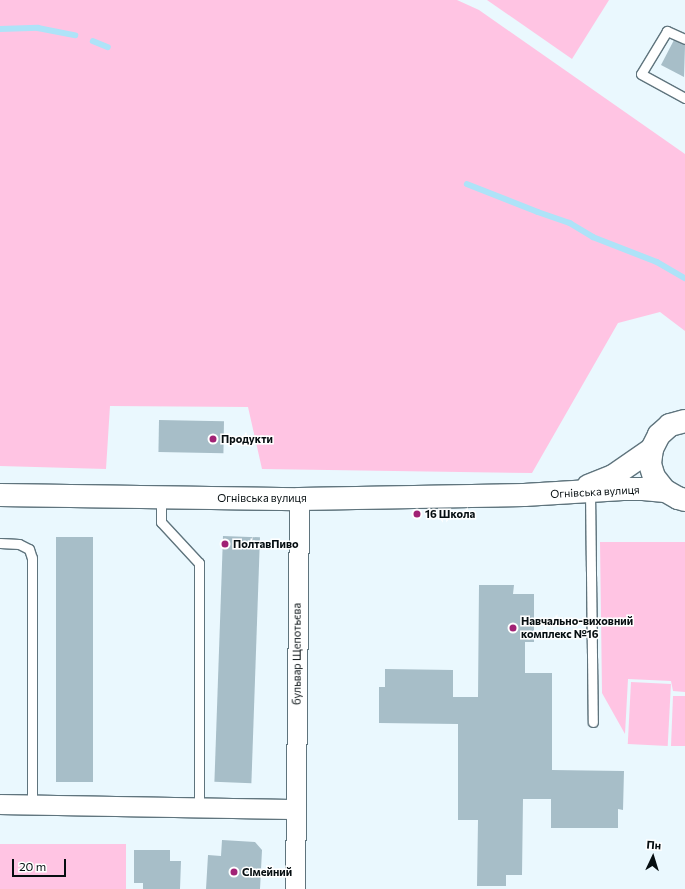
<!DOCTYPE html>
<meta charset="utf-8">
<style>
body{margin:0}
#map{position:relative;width:685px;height:889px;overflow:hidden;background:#eaf8fe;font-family:Commissioner,sans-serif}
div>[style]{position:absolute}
.green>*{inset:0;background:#ffc4e3;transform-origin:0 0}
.stream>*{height:5.5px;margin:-2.75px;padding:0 2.75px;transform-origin:2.75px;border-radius:2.75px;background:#aee3f8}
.building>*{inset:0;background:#a7bec8;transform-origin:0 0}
.roads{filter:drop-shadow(1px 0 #5f747d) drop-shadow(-1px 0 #5f747d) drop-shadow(0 1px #5f747d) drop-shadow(0 -1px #5f747d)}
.lane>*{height:9px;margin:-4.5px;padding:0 4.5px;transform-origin:4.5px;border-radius:4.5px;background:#fff}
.street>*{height:19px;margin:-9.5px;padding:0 9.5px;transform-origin:9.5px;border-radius:9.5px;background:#fff}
.secondary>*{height:22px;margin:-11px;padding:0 11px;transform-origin:11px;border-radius:11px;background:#fff}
.dots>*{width:11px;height:11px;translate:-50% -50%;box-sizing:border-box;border:2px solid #fff;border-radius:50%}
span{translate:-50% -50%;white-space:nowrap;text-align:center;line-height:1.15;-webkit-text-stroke:3px #fff;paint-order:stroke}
.poi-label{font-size:11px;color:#060e11;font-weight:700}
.left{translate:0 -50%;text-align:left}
.street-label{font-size:11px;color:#060e11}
.north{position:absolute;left:633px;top:837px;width:40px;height:40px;-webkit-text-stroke:3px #fff;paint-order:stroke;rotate:4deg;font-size:11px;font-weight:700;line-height:16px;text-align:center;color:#060e11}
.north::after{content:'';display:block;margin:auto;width:14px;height:18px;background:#060e11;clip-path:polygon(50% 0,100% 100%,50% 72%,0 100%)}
.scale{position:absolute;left:12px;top:859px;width:54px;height:18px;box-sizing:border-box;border:2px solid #060e11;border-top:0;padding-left:5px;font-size:12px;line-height:14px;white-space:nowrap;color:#060e11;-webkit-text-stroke:3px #fff;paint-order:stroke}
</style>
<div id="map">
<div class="green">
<i style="clip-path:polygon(0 0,457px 0,479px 10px,685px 154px,685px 331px,660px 312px,618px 323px,532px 473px,262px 469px,248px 407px,110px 406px,106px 469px,0 466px)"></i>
<i style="clip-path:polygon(487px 0,609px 0,572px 59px)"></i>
<i style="clip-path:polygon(600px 542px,685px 542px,685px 692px,673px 691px,671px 681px,628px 679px,625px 734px,602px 693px)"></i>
<i style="left:631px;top:682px;width:40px;height:62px;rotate:3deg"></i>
<i style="clip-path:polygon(673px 696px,685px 696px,685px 746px,671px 746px)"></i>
<i style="left:0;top:844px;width:126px;height:45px"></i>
</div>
<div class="stream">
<i style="left:0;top:29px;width:38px;rotate:-2deg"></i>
<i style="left:38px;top:28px;width:38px;rotate:11deg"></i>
<i style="left:93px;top:41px;width:16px;rotate:22deg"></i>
<i style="left:467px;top:184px;width:76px;rotate:21.5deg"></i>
<i style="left:538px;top:212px;width:34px;rotate:19deg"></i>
<i style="left:570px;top:223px;width:27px;rotate:31deg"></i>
<i style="left:593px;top:237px;width:69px;rotate:21.3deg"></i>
<i style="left:657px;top:262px;width:32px;rotate:30deg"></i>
</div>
<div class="building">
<i style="clip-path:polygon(674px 40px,685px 45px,684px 77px,661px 65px)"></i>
<i style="left:159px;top:420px;width:65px;height:32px;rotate:1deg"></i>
<i style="left:223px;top:536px;width:37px;height:246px;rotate:2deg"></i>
<i style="left:56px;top:537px;width:37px;height:245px"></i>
<i style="clip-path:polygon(479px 585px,514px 585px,513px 594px,534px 594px,534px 642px,525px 642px,525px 673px,552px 673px,552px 770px,624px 771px,623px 810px,618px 809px,618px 828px,551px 828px,551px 799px,523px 799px,522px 875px,506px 875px,506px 886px,477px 886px,478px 820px,458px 820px,458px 724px,379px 723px,379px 687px,385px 687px,385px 669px,453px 670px,453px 697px,478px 697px)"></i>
<i style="clip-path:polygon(222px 840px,255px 842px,262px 850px,260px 889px,206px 889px,208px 855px,221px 856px)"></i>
<i style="clip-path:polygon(134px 850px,170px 850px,170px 861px,181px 861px,180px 889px,143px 889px,143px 883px,134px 883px)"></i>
</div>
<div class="roads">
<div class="lane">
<i style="left:685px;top:39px;width:20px;rotate:-156deg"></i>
<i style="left:667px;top:31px;width:50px;rotate:121.2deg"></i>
<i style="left:641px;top:74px;width:50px;rotate:28.6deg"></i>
<i style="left:590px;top:491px;width:231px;rotate:89.3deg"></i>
<i style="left:161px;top:497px;width:25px;rotate:90deg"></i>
<i style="left:161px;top:522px;width:56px;rotate:47.2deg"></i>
<i style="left:199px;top:563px;width:244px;rotate:90deg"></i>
<i style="left:0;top:543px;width:19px;rotate:3deg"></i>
<i style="left:19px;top:544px;width:11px;rotate:27deg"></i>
<i style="left:29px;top:549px;width:9px;rotate:72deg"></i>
<i style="left:32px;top:558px;width:247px;rotate:90deg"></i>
</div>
<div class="street">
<i style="left:0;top:804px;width:296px;rotate:1deg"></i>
<i style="left:295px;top:889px;width:390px;rotate:-89.4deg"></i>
</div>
<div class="secondary">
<i style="left:685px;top:421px;width:16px;rotate:165deg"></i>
<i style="left:670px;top:425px;width:15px;rotate:138deg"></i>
<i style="left:659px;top:435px;width:16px;rotate:117deg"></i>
<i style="left:652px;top:449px;width:15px;rotate:98deg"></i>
<i style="left:650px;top:464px;width:14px;rotate:73deg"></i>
<i style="left:654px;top:477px;width:16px;rotate:52deg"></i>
<i style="left:664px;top:490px;width:16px;rotate:30deg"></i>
<i style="left:678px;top:498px;width:7px;rotate:16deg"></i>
<i style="left:588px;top:486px;width:27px;rotate:-22deg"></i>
<i style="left:613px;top:476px;width:47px;rotate:-34.7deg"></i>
<i style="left:0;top:495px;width:299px;rotate:0.8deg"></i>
<i style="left:299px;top:499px;width:225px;rotate:-1deg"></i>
<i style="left:524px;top:495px;width:99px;rotate:-3.5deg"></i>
<i style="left:623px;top:489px;width:20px"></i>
<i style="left:643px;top:489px;width:22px;rotate:5deg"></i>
</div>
</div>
<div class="dots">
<i style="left:213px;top:439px;background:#a12275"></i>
<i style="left:417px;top:514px;background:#a12275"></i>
<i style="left:225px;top:544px;background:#a12275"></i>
<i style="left:513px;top:628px;background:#a12275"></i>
<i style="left:234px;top:872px;background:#a12275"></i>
</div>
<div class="poi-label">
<span class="left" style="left:221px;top:439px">Продукти</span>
<span class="left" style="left:425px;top:514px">16 Школа</span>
<span class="left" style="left:233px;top:544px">ПолтавПиво</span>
<span class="left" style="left:521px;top:628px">Навчально-виховний<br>комплекс №16</span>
<span class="left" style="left:242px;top:872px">Сімейний</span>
</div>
<div class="street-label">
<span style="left:595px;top:492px;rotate:-3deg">Огнівська вулиця</span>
<span style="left:262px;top:498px">Огнівська вулиця</span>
<span style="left:297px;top:654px;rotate:-90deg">бульвар Щепотьєва</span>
</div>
<div class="north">Пн</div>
<div class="scale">20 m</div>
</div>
